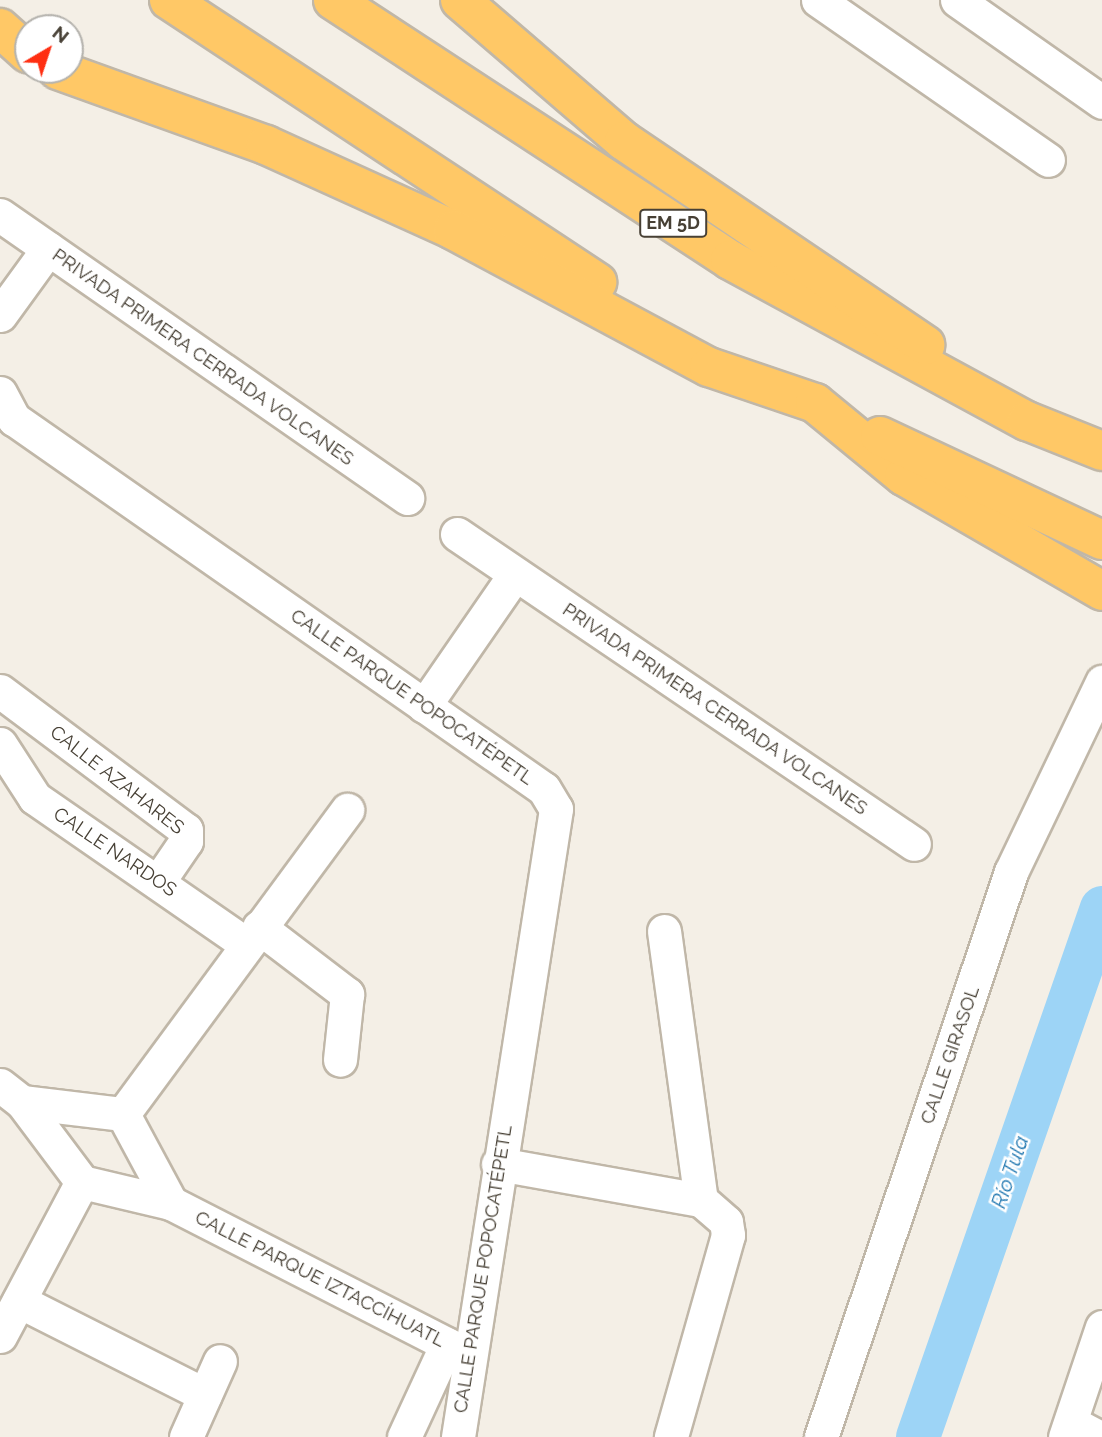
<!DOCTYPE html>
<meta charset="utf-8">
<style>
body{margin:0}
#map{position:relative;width:1102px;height:1437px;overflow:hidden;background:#f4efe6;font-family:Raleway,sans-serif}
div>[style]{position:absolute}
.river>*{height:44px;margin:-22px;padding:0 22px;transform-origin:22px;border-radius:22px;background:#9dd4f6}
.roads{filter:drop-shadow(2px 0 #c0b7a8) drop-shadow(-2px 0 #c0b7a8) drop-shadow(0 2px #c0b7a8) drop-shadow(0 -2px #c0b7a8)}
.minor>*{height:33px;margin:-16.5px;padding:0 16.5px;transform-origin:16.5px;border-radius:16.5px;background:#fff}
.highway>*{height:38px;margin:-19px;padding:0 19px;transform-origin:19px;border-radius:19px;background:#ffc866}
span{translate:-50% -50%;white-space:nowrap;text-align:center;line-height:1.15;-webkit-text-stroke:5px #fff;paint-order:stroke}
.shield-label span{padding:2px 5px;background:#fff;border:2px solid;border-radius:5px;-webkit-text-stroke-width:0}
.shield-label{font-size:18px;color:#474035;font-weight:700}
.street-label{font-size:19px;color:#474035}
.water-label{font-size:21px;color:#257ab2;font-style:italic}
.north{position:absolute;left:14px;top:14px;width:70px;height:70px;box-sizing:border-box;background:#fff;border:2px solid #b5b3ae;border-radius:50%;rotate:39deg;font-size:19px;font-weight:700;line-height:28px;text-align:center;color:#474035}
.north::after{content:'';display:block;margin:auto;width:24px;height:32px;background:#ff2f12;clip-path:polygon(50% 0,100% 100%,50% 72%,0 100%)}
</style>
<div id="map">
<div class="river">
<i style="left:918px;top:1437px;width:560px;rotate:-70.82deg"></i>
</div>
<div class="roads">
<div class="minor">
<i style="left:818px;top:0;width:280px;rotate:34.8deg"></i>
<i style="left:957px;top:0;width:177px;rotate:35.1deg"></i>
<i style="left:0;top:215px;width:496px;rotate:34.8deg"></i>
<i style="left:0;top:315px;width:82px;rotate:-54deg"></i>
<i style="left:0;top:393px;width:30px;rotate:62deg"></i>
<i style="left:14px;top:419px;width:646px;rotate:34.92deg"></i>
<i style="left:544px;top:789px;width:23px;rotate:59deg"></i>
<i style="left:556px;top:809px;width:636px;rotate:98.87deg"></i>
<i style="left:457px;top:534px;width:552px;rotate:34.15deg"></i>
<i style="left:0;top:691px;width:232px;rotate:36.8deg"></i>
<i style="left:186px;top:830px;width:11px;rotate:90deg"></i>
<i style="left:186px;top:841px;width:50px;rotate:124.3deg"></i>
<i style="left:424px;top:706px;width:160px;rotate:-55.4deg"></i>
<i style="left:0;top:744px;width:64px;rotate:57.1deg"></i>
<i style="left:35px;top:798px;width:257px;rotate:34.7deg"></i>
<i style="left:259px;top:927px;width:111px;rotate:37.3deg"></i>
<i style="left:347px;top:994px;width:66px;rotate:96.1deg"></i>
<i style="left:664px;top:931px;width:272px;rotate:82.2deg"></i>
<i style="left:701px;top:1200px;width:33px;rotate:41deg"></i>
<i style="left:726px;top:1222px;width:13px;rotate:81deg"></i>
<i style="left:728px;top:1235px;width:210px;rotate:105.8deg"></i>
<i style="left:0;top:1085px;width:28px;rotate:38deg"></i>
<i style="left:22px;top:1102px;width:100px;rotate:53.1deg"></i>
<i style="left:82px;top:1182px;width:91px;rotate:13.3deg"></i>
<i style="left:171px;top:1203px;width:334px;rotate:27.1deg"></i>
<i style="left:22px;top:1102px;width:102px;rotate:6.8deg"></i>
<i style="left:123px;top:1114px;width:101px;rotate:61.7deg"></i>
<i style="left:123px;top:1114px;width:378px;rotate:-53.6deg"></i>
<i style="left:498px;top:1164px;width:206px;rotate:10.1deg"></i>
<i style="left:19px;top:1301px;width:208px;rotate:26.8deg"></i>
<i style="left:0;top:1336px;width:174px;rotate:-62deg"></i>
<i style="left:1072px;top:1423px;width:30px;rotate:28deg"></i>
<i style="left:186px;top:1437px;width:83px;rotate:-65.9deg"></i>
<i style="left:404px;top:1437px;width:102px;rotate:-65.2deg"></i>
<i style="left:821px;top:1437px;width:596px;rotate:-71.41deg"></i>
<i style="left:1011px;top:872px;width:211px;rotate:-64.4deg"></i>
<i style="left:1065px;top:1437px;width:116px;rotate:-71.4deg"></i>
</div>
<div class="highway">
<i style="left:169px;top:0;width:513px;rotate:33.38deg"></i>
<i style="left:333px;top:0;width:475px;rotate:33.2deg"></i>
<i style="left:730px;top:260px;width:338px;rotate:28.5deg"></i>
<i style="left:1027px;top:421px;width:81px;rotate:21.8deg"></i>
<i style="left:460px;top:0;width:216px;rotate:40.7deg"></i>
<i style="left:624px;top:141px;width:364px;rotate:34.1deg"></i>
<i style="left:0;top:28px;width:38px;rotate:42deg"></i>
<i style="left:58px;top:70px;width:221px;rotate:19.8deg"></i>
<i style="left:266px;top:145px;width:205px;rotate:24.4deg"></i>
<i style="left:453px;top:230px;width:290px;rotate:28.2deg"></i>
<i style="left:709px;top:367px;width:112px;rotate:18.8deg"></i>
<i style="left:815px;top:403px;width:115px;rotate:39.4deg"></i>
<i style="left:904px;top:476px;width:229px;rotate:30.1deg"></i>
<i style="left:880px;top:436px;width:245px;rotate:25.1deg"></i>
</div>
</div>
<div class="shield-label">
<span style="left:673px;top:223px">EM 5D</span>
</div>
<div class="street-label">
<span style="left:203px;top:357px;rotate:35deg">PRIVADA PRIMERA CERRADA VOLCANES</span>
<span style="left:412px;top:697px;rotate:35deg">CALLE PARQUE POPOCATÉPETL</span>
<span style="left:715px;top:709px;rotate:34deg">PRIVADA PRIMERA CERRADA VOLCANES</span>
<span style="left:117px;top:780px;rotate:38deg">CALLE AZAHARES</span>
<span style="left:115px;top:852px;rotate:34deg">CALLE NARDOS</span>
<span style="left:950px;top:1055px;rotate:-71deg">CALLE GIRASOL</span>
<span style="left:483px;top:1269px;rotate:-81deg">CALLE PARQUE POPOCATÉPETL</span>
<span style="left:320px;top:1279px;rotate:27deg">CALLE PARQUE IZTACCÍHUATL</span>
</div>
<div class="water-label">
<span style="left:1010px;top:1172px;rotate:-71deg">Río Tula</span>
</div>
<div class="north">N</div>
</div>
